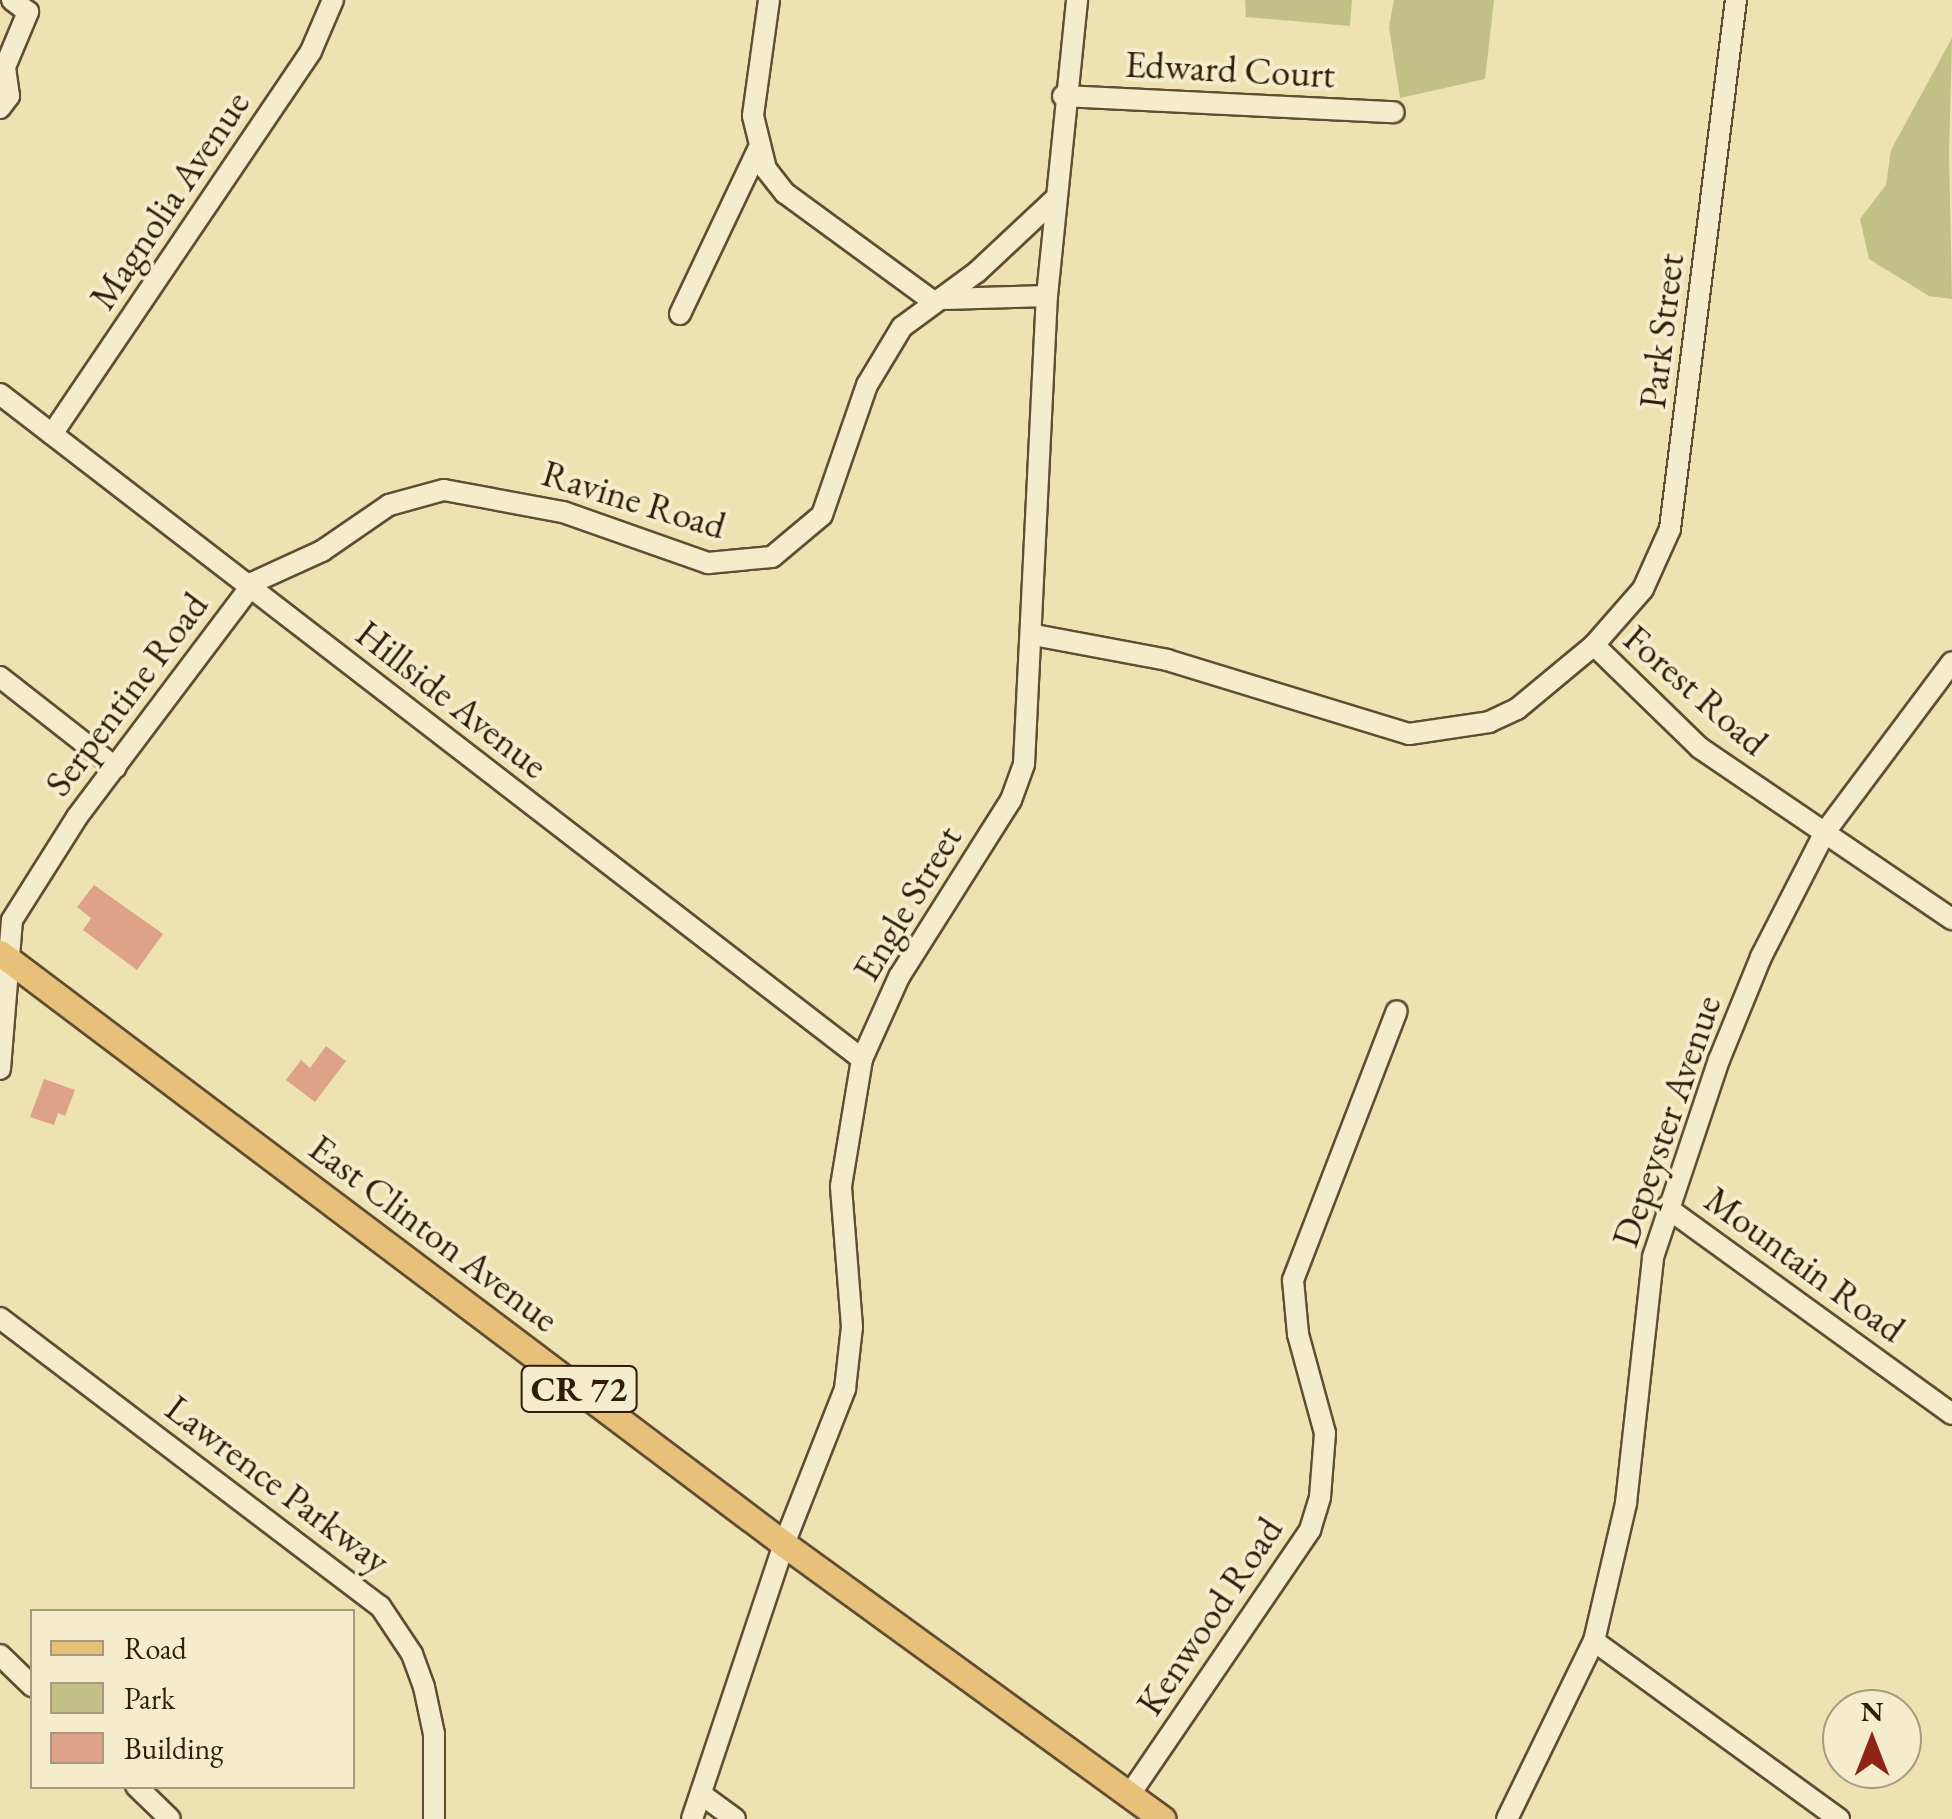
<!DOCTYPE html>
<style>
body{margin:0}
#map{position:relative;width:1952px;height:1819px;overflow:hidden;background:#eee1b2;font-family:"EB Garamond",serif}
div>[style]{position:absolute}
.green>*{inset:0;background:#c1c187}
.building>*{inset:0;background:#dea289}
.roads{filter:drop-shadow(2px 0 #604d32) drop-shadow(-2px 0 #604d32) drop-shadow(0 2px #604d32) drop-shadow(0 -2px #604d32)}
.minor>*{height:20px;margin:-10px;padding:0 10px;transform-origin:10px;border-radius:10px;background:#f4eccd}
.major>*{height:25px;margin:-12.5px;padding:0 12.5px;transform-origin:12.5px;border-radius:12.5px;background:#e7c079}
span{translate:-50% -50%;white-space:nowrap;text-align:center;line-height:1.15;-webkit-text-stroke:8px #f4eccd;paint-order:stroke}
.shield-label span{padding:2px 8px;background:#f4eccd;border:2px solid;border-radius:8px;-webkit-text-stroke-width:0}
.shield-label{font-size:35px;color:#311c08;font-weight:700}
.street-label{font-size:38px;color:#311c08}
.legend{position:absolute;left:30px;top:1609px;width:325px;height:180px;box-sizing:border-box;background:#f4eccd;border:2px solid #a6997e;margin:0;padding:12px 18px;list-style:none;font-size:30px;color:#311c08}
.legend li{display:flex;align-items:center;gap:20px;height:50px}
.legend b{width:50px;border:2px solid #a6997e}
.north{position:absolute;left:1822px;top:1689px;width:100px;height:100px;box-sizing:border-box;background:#f4eccd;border:2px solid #a6997e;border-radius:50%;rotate:0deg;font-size:28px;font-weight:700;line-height:40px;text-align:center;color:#311c08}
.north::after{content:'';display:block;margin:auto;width:35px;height:45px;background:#8f2418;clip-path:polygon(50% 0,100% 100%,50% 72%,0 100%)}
</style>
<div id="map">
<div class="green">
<i style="clip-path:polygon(1245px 0,1352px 0,1350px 26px,1246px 17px)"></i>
<i style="clip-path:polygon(1394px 0,1494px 0,1485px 79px,1400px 98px,1389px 27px)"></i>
<i style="clip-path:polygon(1952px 38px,1949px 154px,1952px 299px,1929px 296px,1869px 259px,1860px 219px,1886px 185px,1891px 150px)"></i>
</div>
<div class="building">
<i style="clip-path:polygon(94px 885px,163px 934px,137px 970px,83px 930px,91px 918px,77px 907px)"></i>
<i style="clip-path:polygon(326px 1046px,346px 1061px,315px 1102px,286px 1080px,301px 1060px,310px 1068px)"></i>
<i style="clip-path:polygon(44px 1079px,75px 1090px,65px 1116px,58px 1113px,54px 1125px,30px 1117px)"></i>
</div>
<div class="roads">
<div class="minor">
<i style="left:769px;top:0;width:117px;rotate:97.9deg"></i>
<i style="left:753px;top:116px;width:55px;rotate:76.2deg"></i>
<i style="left:766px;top:169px;width:31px;rotate:52deg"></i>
<i style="left:785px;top:193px;width:185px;rotate:36.2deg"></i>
<i style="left:1063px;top:96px;width:331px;rotate:2.8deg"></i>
<i style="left:0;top:108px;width:15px;rotate:-53deg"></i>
<i style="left:9px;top:96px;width:29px;rotate:-98deg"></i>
<i style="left:5px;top:67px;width:60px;rotate:-67.3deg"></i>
<i style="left:28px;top:12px;width:20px;rotate:-143deg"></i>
<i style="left:945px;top:299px;width:102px;rotate:-1.7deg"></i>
<i style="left:680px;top:314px;width:182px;rotate:-64.6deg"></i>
<i style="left:0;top:394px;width:1089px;rotate:37.65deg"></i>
<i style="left:52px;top:434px;width:462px;rotate:-55.9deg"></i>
<i style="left:311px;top:51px;width:56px;rotate:-66.7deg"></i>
<i style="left:1034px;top:635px;width:135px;rotate:10.6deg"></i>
<i style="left:1167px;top:660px;width:253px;rotate:17deg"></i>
<i style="left:1409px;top:734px;width:81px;rotate:-8.5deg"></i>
<i style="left:1489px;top:722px;width:31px;rotate:-25deg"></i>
<i style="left:1517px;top:709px;width:100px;rotate:-39.7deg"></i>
<i style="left:1594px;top:645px;width:74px;rotate:-48.8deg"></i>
<i style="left:1643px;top:589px;width:66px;rotate:-65.8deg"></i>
<i style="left:1670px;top:529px;width:533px;rotate:-82.89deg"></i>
<i style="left:1594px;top:645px;width:148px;rotate:44.2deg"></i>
<i style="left:1700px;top:748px;width:305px;rotate:34.2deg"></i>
<i style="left:0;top:677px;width:147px;rotate:38.1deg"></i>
<i style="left:0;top:1069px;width:149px;rotate:-85.4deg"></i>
<i style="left:12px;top:920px;width:122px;rotate:-57.7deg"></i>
<i style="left:77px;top:817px;width:294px;rotate:-53deg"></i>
<i style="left:254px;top:582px;width:75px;rotate:-24.5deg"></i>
<i style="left:322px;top:551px;width:81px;rotate:-34.5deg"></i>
<i style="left:389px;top:505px;width:57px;rotate:-15.3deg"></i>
<i style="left:444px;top:490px;width:121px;rotate:10.5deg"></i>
<i style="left:563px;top:512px;width:154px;rotate:19.4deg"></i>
<i style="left:708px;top:563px;width:64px;rotate:-5.4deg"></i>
<i style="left:772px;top:557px;width:65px;rotate:-40deg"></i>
<i style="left:822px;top:515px;width:138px;rotate:-70.9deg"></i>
<i style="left:867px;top:385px;width:68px;rotate:-58.9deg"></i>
<i style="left:902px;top:327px;width:93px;rotate:-36.3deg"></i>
<i style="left:977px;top:272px;width:105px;rotate:-43.1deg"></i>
<i style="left:1666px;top:1207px;width:353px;rotate:35.9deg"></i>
<i style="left:0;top:1318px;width:477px;rotate:37.2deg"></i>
<i style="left:380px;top:1606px;width:58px;rotate:56.3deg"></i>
<i style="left:412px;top:1654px;width:35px;rotate:70deg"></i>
<i style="left:424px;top:1687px;width:48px;rotate:78deg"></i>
<i style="left:434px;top:1734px;width:85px;rotate:90deg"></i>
<i style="left:1594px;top:1641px;width:303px;rotate:36deg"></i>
<i style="left:0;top:1655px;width:45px;rotate:44.1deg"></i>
<i style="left:136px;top:1786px;width:47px;rotate:44.1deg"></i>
<i style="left:701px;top:1794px;width:42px;rotate:36.3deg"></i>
<i style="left:1130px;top:1794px;width:320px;rotate:-55.7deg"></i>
<i style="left:1310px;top:1530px;width:34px;rotate:-73deg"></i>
<i style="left:1320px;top:1497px;width:64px;rotate:-85.5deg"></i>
<i style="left:1325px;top:1433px;width:103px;rotate:-105.3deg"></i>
<i style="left:1298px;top:1334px;width:54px;rotate:-95.3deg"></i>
<i style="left:1293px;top:1280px;width:288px;rotate:-68.9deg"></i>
<i style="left:692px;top:1819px;width:290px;rotate:-71.5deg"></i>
<i style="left:784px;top:1544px;width:167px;rotate:-68.5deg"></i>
<i style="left:845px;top:1389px;width:62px;rotate:-83.6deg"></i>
<i style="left:852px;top:1327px;width:141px;rotate:-94.5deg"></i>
<i style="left:841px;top:1186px;width:129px;rotate:-80.6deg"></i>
<i style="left:862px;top:1059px;width:90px;rotate:-65.7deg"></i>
<i style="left:899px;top:977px;width:209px;rotate:-57.7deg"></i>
<i style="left:1011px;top:800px;width:38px;rotate:-70deg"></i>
<i style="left:1024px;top:764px;width:469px;rotate:-87.2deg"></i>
<i style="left:1047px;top:296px;width:298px;rotate:-84.2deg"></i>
<i style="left:1507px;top:1819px;width:198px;rotate:-64deg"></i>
<i style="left:1594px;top:1641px;width:142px;rotate:-76.9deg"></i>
<i style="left:1626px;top:1503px;width:247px;rotate:-83.7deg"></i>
<i style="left:1653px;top:1257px;width:208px;rotate:-71.5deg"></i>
<i style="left:1719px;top:1060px;width:111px;rotate:-67.8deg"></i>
<i style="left:1761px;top:957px;width:140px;rotate:-62.9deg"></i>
<i style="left:1825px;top:832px;width:212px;rotate:-53.2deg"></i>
</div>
<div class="major">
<i style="left:0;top:953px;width:982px;rotate:37.01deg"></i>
<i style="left:784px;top:1544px;width:468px;rotate:36deg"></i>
</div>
</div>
<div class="shield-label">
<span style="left:579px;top:1389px">CR 72</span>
</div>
<div class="street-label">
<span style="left:1230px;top:69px;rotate:3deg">Edward Court</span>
<span style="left:169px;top:200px;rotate:-56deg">Magnolia Avenue</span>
<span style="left:1661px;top:331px;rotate:-83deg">Park Street</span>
<span style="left:634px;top:499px;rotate:17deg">Ravine Road</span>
<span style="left:1696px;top:690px;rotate:41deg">Forest Road</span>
<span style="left:126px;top:694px;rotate:-53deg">Serpentine Road</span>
<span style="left:452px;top:699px;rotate:38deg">Hillside Avenue</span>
<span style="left:907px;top:903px;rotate:-59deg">Engle Street</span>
<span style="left:1666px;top:1121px;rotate:-71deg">Depeyster Avenue</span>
<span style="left:434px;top:1233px;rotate:37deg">East Clinton Avenue</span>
<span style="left:1805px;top:1264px;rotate:36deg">Mountain Road</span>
<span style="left:278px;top:1484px;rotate:37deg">Lawrence Parkway</span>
<span style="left:1209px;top:1616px;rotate:-56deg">Kenwood Road</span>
</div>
<ul class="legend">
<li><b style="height:12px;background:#e7c079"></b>Road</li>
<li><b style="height:28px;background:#c1c187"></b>Park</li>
<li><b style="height:28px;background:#dea289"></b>Building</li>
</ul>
<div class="north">N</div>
</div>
